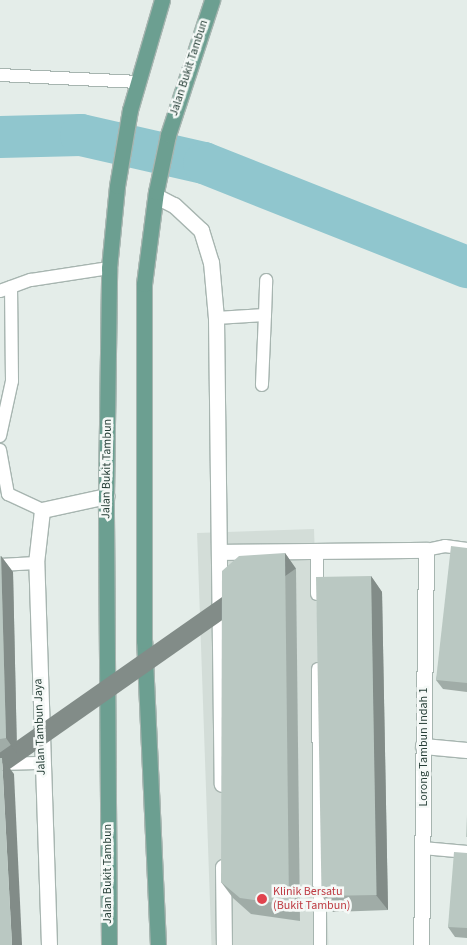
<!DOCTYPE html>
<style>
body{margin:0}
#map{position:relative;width:467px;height:945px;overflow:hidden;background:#e4ede9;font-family:"Source Sans 3",sans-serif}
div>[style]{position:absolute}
.built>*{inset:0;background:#d3ddd8;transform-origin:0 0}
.river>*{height:42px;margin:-21px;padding:0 21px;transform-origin:21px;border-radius:21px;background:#90c6ce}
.roads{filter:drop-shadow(1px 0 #a7b5b0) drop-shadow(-1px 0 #a7b5b0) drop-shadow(0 1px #a7b5b0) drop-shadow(0 -1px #a7b5b0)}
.service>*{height:12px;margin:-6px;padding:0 6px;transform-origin:6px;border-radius:6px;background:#fff}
.minor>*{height:15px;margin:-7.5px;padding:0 7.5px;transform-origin:7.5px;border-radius:7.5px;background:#fff}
.primary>*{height:15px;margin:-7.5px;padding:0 7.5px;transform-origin:7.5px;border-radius:7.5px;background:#6c9f91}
.wall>*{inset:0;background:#a0aca7}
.shaded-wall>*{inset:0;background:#828c88;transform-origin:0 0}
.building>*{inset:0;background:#bac8c2;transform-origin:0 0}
.dots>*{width:14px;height:14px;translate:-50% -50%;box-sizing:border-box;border:2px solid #f5f9f7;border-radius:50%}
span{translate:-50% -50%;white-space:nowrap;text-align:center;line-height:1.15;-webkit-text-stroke:5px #f5f9f7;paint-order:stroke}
.street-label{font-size:12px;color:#253e36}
.health-label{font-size:12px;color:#be3a42}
.left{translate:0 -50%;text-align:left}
</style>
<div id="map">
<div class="built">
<i style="left:314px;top:529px;width:416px;height:117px;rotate:88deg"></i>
</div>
<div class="river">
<i style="left:0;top:137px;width:81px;rotate:-1.4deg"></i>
<i style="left:81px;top:135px;width:126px;rotate:12.8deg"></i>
<i style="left:204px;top:163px;width:283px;rotate:21.6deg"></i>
</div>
<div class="roads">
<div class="service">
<i style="left:0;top:75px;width:136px;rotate:2.9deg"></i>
<i style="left:0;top:291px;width:33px;rotate:-20deg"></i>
<i style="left:31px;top:280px;width:79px;rotate:-8.7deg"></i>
<i style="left:265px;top:315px;width:35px;rotate:-88deg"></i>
<i style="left:216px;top:318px;width:49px;rotate:-3.5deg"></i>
<i style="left:265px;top:315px;width:70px;rotate:92.5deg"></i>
<i style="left:0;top:436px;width:56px;rotate:-77.7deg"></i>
<i style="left:12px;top:381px;width:94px;rotate:-90.6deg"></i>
<i style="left:0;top:450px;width:45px;rotate:79.7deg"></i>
<i style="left:8px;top:494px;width:38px;rotate:25deg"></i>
<i style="left:426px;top:550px;width:19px;rotate:-12deg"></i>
<i style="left:445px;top:546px;width:22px;rotate:8deg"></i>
<i style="left:317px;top:551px;width:43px;rotate:90deg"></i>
<i style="left:0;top:565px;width:36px;rotate:-3deg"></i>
<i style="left:318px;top:669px;width:276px;rotate:89.6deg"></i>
<i style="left:0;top:764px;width:41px;rotate:-1.4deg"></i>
<i style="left:423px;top:848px;width:44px;rotate:5.2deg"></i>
</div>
<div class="minor">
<i style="left:156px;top:196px;width:20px;rotate:27deg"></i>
<i style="left:174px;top:205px;width:37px;rotate:43deg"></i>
<i style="left:201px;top:230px;width:34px;rotate:73deg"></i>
<i style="left:211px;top:262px;width:56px;rotate:84.9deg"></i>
<i style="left:216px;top:318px;width:466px;rotate:89.3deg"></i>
<i style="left:219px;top:552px;width:207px;rotate:-0.6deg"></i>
<i style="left:426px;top:550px;width:395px;rotate:90.7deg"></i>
<i style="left:423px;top:746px;width:44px;rotate:5.2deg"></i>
<i style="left:223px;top:867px;width:78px;rotate:89.3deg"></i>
<i style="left:49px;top:945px;width:382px;rotate:-91.9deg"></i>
<i style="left:36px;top:563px;width:53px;rotate:-83.5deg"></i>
<i style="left:42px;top:510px;width:66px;rotate:-12.3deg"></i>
</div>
<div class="primary">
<i style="left:109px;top:945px;width:449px;rotate:-90.4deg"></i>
<i style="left:106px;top:496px;width:228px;rotate:-89.2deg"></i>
<i style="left:109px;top:268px;width:82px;rotate:-84.4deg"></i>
<i style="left:117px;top:186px;width:77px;rotate:-80.3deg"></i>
<i style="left:130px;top:110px;width:115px;rotate:-73.8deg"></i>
<i style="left:158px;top:945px;width:304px;rotate:-92.6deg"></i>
<i style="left:144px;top:641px;width:357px;rotate:-90deg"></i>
<i style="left:144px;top:284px;width:93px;rotate:-82.6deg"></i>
<i style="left:156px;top:192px;width:58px;rotate:-78.1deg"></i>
<i style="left:168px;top:135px;width:142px;rotate:-71.9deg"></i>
</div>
</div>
<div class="wall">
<i style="clip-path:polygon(467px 548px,467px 692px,443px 689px,436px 680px)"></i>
<i style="clip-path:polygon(285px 553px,296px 569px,300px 921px,251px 914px,233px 898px,221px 882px)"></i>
<i style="clip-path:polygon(1px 556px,13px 572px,17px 754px,0 755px,0 557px)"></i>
<i style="clip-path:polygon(371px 576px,382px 592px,388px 910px,333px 912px,322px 896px)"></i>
<i style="clip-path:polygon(467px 853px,467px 938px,455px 937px,448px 927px)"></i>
</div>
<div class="shaded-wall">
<i style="left:285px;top:553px;width:19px;height:352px;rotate:55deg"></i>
<i style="clip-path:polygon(1px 556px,13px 572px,17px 754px,6px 738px)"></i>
<i style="clip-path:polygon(371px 576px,382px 592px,388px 910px,376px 895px)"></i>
<i style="clip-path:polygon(2px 758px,14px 774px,22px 945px,12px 945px)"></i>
</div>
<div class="building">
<i style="clip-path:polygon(451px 546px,467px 548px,467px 683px,436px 680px)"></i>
<i style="clip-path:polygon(285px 553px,289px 905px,240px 898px,221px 882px,222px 571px,239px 556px)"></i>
<i style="clip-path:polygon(1px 556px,6px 738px,0 739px,0 557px)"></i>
<i style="left:371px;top:576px;width:319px;height:55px;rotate:89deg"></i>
<i style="clip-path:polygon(0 758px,2px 758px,12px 945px,0 945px)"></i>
<i style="clip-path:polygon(467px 815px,467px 837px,466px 837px)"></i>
<i style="clip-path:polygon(454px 852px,467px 853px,467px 928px,448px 927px)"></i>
</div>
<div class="dots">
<i style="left:262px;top:899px;background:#e0444e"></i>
</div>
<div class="street-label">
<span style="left:189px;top:68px;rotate:-72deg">Jalan Bukit Tambun</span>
<span style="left:107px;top:469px;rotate:-89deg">Jalan Bukit Tambun</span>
<span style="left:40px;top:727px;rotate:-92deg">Jalan Tambun Jaya</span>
<span style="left:424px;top:747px;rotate:-90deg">Lorong Tambun Indah 1</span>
<span style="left:108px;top:874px;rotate:-90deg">Jalan Bukit Tambun</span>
</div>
<div class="health-label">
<span class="left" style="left:273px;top:899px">Klinik Bersatu<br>(Bukit Tambun)</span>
</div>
</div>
